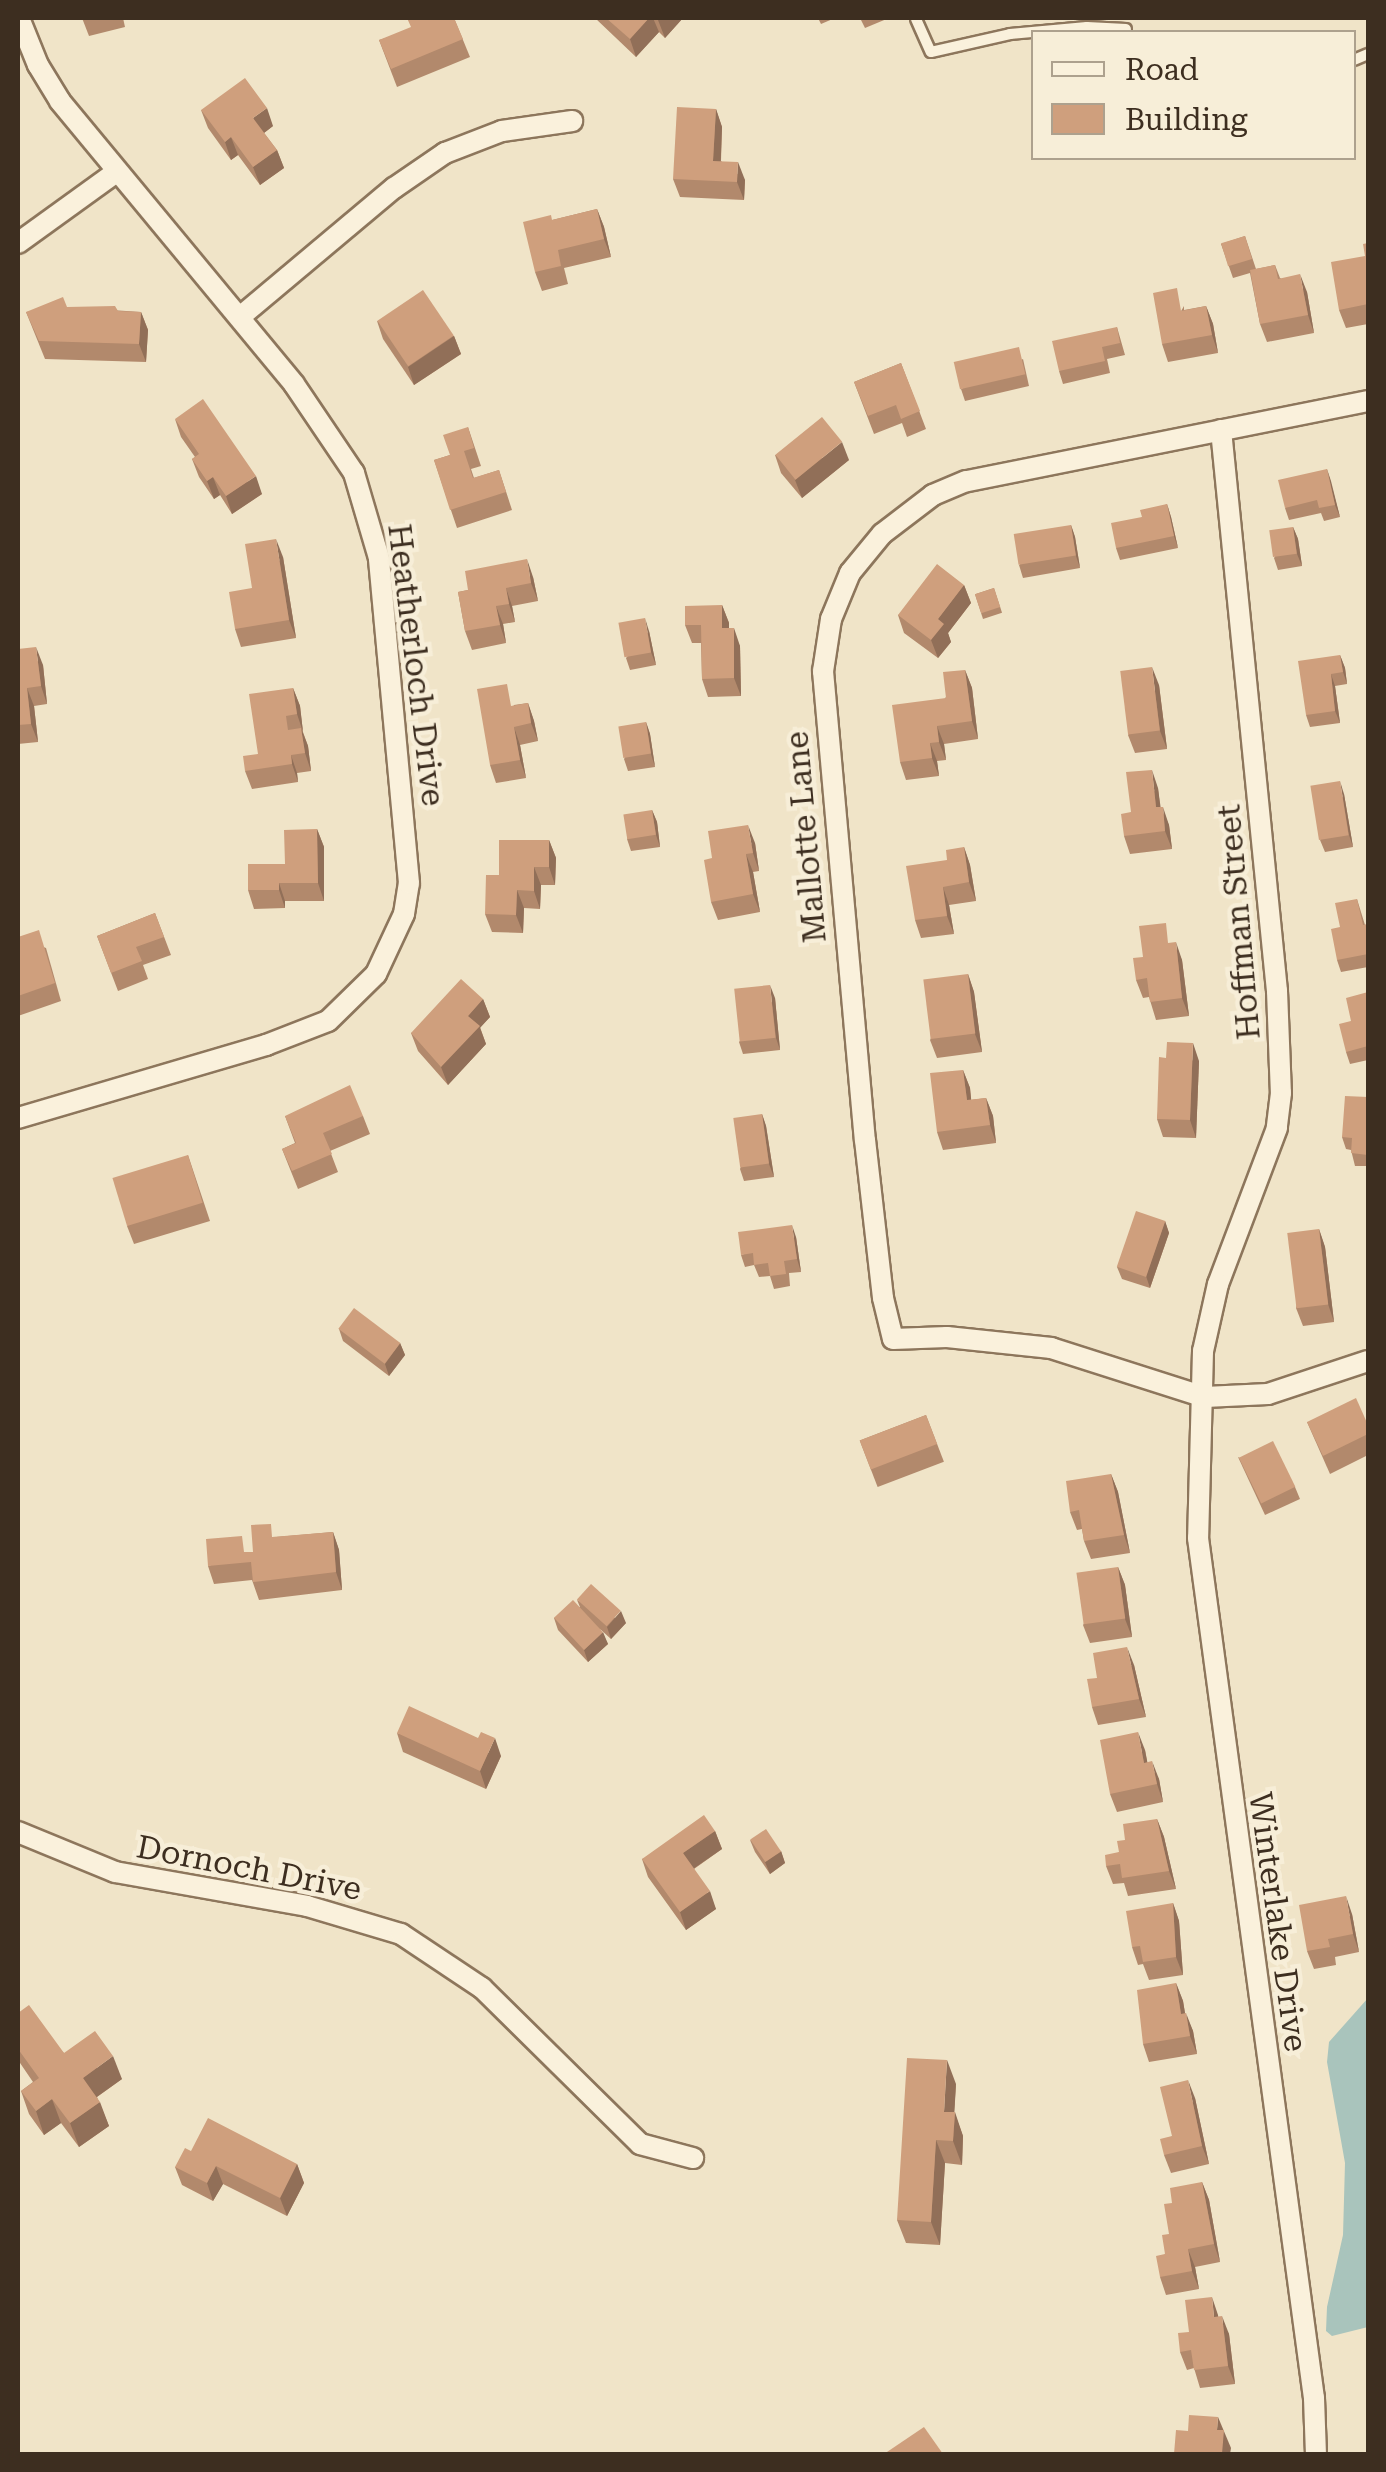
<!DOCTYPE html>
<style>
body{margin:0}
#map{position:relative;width:1386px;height:2472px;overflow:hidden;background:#f0e4c8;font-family:"Roboto Serif",serif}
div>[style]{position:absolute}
.water>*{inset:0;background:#a9c4bc}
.roads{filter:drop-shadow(2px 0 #8d765c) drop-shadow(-2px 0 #8d765c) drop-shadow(0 2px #8d765c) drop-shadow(0 -2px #8d765c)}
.service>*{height:10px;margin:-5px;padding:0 5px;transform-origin:5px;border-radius:5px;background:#faf1dc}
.minor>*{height:20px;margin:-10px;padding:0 10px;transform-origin:10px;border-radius:10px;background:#faf1dc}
.wall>*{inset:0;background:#b2896c;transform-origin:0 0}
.shaded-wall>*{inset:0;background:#916f58}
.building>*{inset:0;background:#cf9f7d;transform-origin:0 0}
span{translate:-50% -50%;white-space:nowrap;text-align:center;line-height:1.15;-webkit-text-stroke:9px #f7eed8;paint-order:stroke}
.street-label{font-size:32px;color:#3d2e20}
.frame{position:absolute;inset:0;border:20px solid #3d2e20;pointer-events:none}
.legend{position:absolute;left:1031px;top:30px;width:325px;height:130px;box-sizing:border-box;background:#f7eed8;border:2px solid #ada18e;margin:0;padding:12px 18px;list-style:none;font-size:30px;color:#3d2e20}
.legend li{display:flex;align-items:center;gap:20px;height:50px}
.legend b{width:50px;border:2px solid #ada18e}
</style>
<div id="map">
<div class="water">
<i style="clip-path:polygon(1368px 1998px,1368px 2327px,1332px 2336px,1326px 2331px,1327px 2307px,1343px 2235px,1345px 2163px,1327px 2062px,1329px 2042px)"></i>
</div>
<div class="roads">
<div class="service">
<i style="left:916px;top:19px;width:36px;rotate:66deg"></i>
<i style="left:931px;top:52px;width:81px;rotate:-12.8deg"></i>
<i style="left:1010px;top:34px;width:77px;rotate:-5.2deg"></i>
<i style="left:1087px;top:27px;width:39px;rotate:3deg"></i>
<i style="left:1354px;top:60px;width:15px;rotate:-23deg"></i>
</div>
<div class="minor">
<i style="left:18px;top:243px;width:120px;rotate:-35.8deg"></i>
<i style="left:240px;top:317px;width:201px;rotate:-40deg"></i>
<i style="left:394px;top:188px;width:62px;rotate:-34.5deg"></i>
<i style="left:445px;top:153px;width:61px;rotate:-21.1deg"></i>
<i style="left:502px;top:131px;width:71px;rotate:-8.1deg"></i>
<i style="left:1368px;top:401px;width:410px;rotate:168.7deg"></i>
<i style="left:966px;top:481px;width:36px;rotate:157deg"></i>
<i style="left:933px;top:495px;width:64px;rotate:142.6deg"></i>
<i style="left:882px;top:534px;width:50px;rotate:129.4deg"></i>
<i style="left:850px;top:573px;width:50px;rotate:112.4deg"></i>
<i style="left:831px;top:619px;width:53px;rotate:98.7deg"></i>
<i style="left:823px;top:671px;width:471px;rotate:84.9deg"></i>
<i style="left:865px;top:1140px;width:159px;rotate:83.5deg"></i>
<i style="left:883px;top:1298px;width:42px;rotate:76.3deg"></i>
<i style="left:893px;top:1339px;width:54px;rotate:-2.1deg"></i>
<i style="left:947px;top:1337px;width:105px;rotate:6deg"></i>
<i style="left:1051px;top:1348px;width:162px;rotate:17.7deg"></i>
<i style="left:1205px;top:1397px;width:63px;rotate:-2.7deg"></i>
<i style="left:1268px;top:1394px;width:105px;rotate:-18.3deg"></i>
<i style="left:1221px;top:430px;width:564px;rotate:84.3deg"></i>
<i style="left:1277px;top:991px;width:102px;rotate:87.8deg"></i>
<i style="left:1281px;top:1093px;width:35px;rotate:97deg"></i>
<i style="left:1277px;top:1128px;width:167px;rotate:110.7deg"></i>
<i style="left:1218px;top:1284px;width:69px;rotate:102.6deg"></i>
<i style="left:1203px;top:1351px;width:187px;rotate:91.5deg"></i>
<i style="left:1198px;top:1538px;width:868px;rotate:82.32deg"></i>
<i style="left:1314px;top:2398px;width:56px;rotate:88deg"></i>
<i style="left:18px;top:1118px;width:259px;rotate:-16.4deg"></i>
<i style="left:266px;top:1045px;width:66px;rotate:-21.2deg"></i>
<i style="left:328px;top:1021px;width:67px;rotate:-44.4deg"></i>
<i style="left:376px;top:974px;width:66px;rotate:-65deg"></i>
<i style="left:404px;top:914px;width:31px;rotate:-81deg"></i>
<i style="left:409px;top:883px;width:326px;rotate:-95.3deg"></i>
<i style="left:379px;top:558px;width:89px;rotate:-106.4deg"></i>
<i style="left:354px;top:473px;width:107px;rotate:-124deg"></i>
<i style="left:294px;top:384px;width:367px;rotate:-129.6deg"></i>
<i style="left:60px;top:101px;width:42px;rotate:-121.4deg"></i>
<i style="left:38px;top:65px;width:51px;rotate:-112deg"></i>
<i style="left:18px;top:1832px;width:105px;rotate:22.4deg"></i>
<i style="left:115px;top:1872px;width:195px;rotate:10deg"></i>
<i style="left:307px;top:1906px;width:98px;rotate:16.6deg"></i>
<i style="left:401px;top:1934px;width:97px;rotate:33.7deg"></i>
<i style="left:482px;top:1988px;width:222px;rotate:44.6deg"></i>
<i style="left:640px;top:2144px;width:55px;rotate:14.8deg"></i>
</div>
</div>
<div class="wall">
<i style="clip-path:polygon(82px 18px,123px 18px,125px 27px,89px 36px)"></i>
<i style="clip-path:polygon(454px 18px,470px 57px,397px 87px,379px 40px)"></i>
<i style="clip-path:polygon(595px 18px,683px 18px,665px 38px,659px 32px,636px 57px)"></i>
<i style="clip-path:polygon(818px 18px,835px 18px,821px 24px)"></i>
<i style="clip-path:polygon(860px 18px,889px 18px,865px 28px)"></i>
<i style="clip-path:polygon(716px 109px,722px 127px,721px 161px,745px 180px,744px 200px,680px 197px,673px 179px)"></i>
<i style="clip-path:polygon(201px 110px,273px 126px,264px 133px,277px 150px,284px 168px,260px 185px,238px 155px,231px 160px,208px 128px)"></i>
<i style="clip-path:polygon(597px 209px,604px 227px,611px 257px,564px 268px,568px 284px,542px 291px,535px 272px,552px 220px)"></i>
<i style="clip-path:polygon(1245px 236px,1256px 269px,1275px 265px,1280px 278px,1307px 292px,1314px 333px,1267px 342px,1260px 324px,1250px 273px,1233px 278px,1221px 244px)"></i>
<i style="clip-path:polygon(1368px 243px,1368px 324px,1346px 328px,1339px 310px,1365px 256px)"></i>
<i style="clip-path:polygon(1184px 306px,1184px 310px,1206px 306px,1213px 324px,1218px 353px,1168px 362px,1162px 344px)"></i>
<i style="clip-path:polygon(67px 307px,141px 312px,148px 330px,146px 362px,45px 359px,26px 312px)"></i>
<i style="clip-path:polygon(377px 321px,454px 336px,461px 354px,414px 385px,383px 339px)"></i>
<i style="clip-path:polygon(1117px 327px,1125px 355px,1107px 359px,1110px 373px,1063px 384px,1059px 371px)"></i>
<i style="clip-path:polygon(1023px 359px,1029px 386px,965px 401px,961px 389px)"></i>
<i style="clip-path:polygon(901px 363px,926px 429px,907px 437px,902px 423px,874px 434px,854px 382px)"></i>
<i style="clip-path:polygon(175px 419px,262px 494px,232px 514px,220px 495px,214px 499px,199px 477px,192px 459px,195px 457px,181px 437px)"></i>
<i style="clip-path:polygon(468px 427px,481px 466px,471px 469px,474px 478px,499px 470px,512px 510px,457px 528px,434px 460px,450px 455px)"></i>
<i style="clip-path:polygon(775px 455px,849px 460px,802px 498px,781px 473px)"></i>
<i style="clip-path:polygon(1327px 469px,1340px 517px,1324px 521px,1321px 513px,1289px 520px,1285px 508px)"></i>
<i style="clip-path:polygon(1167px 504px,1171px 517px,1178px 548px,1120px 560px,1116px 548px,1142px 517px)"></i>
<i style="clip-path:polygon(1071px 525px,1075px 537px,1080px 568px,1023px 578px,1019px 565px)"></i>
<i style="clip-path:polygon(1293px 527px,1298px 539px,1302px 566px,1278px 570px,1274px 558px)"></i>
<i style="clip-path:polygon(283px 557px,296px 638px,241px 647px,235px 629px,252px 588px)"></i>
<i style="clip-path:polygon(533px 577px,538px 601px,512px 606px,515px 622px,503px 624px,506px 643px,472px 650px,465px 631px,458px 592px)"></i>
<i style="clip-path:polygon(964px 585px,971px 603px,948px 633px,951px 642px,938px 658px,904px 633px,898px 615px)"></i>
<i style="left:994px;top:588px;width:26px;height:20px;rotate:72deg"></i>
<i style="clip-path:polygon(722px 605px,729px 623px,729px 628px,740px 646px,741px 696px,708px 697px,702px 679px,701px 643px,692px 643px,685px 625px)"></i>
<i style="clip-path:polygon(649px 631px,656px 665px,630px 670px,626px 658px)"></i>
<i style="clip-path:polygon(18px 649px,43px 665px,47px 704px,34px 706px,38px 742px,18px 744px)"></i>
<i style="clip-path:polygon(1340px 655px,1345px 668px,1347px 684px,1335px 686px,1340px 723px,1310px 727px,1306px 715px)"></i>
<i style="clip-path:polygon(965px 670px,972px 688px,978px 739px,944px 744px,946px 760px,937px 761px,939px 776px,906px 780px,900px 762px)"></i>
<i style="clip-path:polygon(1159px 685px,1167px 749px,1135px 753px,1128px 735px)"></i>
<i style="clip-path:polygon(293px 688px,300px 706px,303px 732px,308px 746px,311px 771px,297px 773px,298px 782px,252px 789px,245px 771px,258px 754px)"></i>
<i style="clip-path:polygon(528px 703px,534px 721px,538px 741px,520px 745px,526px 778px,496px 783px,490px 765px,514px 705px)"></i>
<i style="clip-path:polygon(646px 722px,650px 734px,655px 767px,628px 771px,624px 759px)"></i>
<i style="clip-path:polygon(1158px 788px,1160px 807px,1169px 825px,1172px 849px,1130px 854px,1124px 836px,1131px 812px)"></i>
<i style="clip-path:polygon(1344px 794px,1353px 847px,1325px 852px,1320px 840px)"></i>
<i style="clip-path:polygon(652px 810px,657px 822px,660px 847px,631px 851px,627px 839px)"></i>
<i style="clip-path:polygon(317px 829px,324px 847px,324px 901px,285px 901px,285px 908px,254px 909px,248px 890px,285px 864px)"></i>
<i style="clip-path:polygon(549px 840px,556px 858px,555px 885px,541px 885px,540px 909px,524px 908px,523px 933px,492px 932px,485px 914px,499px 875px)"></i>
<i style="clip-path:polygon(755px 843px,759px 871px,753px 872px,760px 912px,718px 920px,711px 902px,712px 858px)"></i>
<i style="clip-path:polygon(964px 847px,970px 865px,976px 901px,949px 905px,954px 934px,921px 938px,915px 920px,947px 860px)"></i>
<i style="clip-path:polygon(1357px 899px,1365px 925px,1368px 924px,1368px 967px,1341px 972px,1337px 960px,1340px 927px)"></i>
<i style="clip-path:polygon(155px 913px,171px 955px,143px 965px,148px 979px,118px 991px,97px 936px)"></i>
<i style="clip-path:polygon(18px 937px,46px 948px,61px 1001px,18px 1016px)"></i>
<i style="clip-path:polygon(1173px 943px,1182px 960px,1189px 1016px,1156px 1020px,1149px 997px,1143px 998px,1136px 980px,1143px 957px)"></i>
<i style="clip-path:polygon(968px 974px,974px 992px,982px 1052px,937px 1058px,930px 1040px)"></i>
<i style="clip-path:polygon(1368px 992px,1368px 1060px,1350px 1064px,1346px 1052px,1351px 1021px)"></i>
<i style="clip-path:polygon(775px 998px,780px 1050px,743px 1054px,739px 1042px)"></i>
<i style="clip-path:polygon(483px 999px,490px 1017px,480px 1027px,486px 1044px,448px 1085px,418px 1051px,411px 1033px)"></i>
<i style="clip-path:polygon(1166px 1058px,1199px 1061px,1196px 1138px,1163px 1137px,1157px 1119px)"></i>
<i style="clip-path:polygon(963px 1070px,970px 1088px,971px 1100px,986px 1098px,993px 1116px,996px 1143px,943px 1150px,937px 1132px)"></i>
<i style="clip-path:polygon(1368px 1097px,1368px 1166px,1355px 1166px,1351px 1150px,1346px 1149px,1342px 1137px)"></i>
<i style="clip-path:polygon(762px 1114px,766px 1126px,774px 1177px,744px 1181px,740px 1169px)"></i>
<i style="clip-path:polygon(285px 1116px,363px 1116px,370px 1134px,330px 1151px,338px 1172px,298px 1189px,282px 1149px,295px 1143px)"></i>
<i style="clip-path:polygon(188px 1155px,210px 1221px,134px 1244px,127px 1226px)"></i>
<i style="clip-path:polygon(1165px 1221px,1169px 1233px,1150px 1288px,1122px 1279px,1117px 1267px)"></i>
<i style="clip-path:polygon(1319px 1229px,1325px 1247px,1334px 1322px,1303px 1326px,1296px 1308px)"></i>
<i style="clip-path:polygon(796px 1237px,801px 1272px,789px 1273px,790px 1286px,774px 1289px,770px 1276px,759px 1277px,754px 1265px,745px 1267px,741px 1255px)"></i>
<i style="clip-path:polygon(339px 1329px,400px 1343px,405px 1355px,389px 1376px,343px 1341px)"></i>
<i style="left:926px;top:1415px;width:50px;height:71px;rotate:69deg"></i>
<i style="clip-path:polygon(1307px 1422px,1368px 1425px,1368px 1455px,1330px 1474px)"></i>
<i style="clip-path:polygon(1238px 1457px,1295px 1487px,1300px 1499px,1265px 1515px)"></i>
<i style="clip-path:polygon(1111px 1474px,1118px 1492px,1130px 1553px,1091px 1559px,1084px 1541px,1082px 1529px,1077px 1530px,1070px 1512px)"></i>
<i style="clip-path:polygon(333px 1532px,339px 1550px,342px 1590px,259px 1600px,252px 1580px,214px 1584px,208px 1566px,253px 1552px,276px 1537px)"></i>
<i style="clip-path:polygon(1118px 1567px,1125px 1585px,1132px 1637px,1090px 1643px,1083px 1625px)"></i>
<i style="clip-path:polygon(577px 1600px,626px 1623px,611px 1639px,600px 1629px,608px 1644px,588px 1662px,558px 1630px,554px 1618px,580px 1607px)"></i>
<i style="clip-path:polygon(1134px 1665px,1146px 1717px,1098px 1725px,1092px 1707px,1097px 1678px)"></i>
<i style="clip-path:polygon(397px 1733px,501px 1756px,486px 1789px,403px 1752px)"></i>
<i style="clip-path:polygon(1145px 1750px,1147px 1762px,1159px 1779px,1163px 1802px,1117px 1812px,1110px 1794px)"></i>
<i style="clip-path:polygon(1157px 1819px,1164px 1837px,1176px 1889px,1128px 1896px,1124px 1883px,1113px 1884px,1106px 1866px,1119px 1852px,1125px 1840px)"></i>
<i style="clip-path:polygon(715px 1831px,722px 1849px,694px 1869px,716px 1909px,686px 1930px,648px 1877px,642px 1859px)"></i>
<i style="clip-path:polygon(750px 1840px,781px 1851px,785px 1863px,770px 1874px,755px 1852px)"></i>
<i style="clip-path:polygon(1173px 1903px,1179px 1921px,1183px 1975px,1149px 1980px,1143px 1964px,1138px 1965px,1132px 1947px)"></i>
<i style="clip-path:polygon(1352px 1914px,1359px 1952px,1335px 1957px,1336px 1965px,1314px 1969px,1307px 1951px)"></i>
<i style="clip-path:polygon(1176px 1983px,1183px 2001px,1185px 2013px,1193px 2031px,1197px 2054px,1149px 2062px,1143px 2044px)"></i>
<i style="clip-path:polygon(18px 2013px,64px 2053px,122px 2079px,97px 2097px,109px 2126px,79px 2147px,61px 2123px,44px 2135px,29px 2114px,21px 2091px,33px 2082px,18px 2060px)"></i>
<i style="clip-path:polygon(956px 2084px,954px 2112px,963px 2136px,962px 2165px,945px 2163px,940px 2245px,906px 2243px,897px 2220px)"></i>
<i style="clip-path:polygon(1195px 2098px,1209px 2164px,1171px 2173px,1164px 2155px,1172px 2136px)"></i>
<i style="clip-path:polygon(297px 2164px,304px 2183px,287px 2216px,223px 2184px,213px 2201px,182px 2185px,175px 2167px)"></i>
<i style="clip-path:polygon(1202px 2182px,1209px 2200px,1220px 2262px,1195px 2267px,1199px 2289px,1166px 2295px,1160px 2277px,1169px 2234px,1172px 2203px)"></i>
<i style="clip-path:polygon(1218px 2317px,1229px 2334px,1235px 2384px,1200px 2388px,1194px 2368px,1187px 2370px,1180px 2352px,1189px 2332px)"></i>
</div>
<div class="shaded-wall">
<i style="clip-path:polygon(649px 18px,653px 18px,659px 32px,636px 57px,630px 39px)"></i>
<i style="clip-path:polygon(660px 18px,683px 18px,665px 38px,658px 20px)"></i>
<i style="clip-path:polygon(267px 108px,273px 126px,260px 136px,253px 118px)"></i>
<i style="clip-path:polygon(716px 109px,722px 127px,720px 179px,713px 161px)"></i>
<i style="clip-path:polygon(231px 137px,238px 155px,231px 160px,225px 142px)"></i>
<i style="clip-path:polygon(277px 150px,284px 168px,260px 185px,253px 167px)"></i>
<i style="clip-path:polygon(738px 162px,745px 180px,744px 200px,737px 182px)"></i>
<i style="clip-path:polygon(597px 209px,604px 227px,611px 257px,604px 239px)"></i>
<i style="clip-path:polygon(1300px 274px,1307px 292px,1314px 333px,1308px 315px)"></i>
<i style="clip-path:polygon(1206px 306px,1213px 324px,1218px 353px,1212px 335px)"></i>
<i style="clip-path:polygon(141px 312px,148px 330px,146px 362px,139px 344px)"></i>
<i style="clip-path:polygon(454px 336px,461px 354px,414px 385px,408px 367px)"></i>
<i style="clip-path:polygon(842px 442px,849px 460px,802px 498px,795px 480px)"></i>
<i style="clip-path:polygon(1327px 469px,1331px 481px,1340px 517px,1335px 505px)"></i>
<i style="clip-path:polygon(256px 476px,262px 494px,232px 514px,226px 496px)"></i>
<i style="clip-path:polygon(213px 477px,220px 495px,214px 499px,207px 481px)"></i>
<i style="clip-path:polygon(1167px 504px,1171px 517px,1178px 548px,1174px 536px)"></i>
<i style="clip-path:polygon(1071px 525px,1075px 537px,1080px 568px,1076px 556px)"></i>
<i style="clip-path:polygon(1293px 527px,1298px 539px,1302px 566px,1297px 554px)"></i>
<i style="clip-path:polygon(276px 539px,283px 557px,296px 638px,289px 620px)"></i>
<i style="clip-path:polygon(527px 559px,533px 577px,538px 601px,531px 583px)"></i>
<i style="clip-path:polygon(964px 585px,971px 603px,948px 633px,951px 642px,938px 658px,931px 640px,938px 619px)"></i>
<i style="clip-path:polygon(506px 588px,512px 606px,515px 622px,509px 604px)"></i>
<i style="clip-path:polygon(722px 605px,729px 623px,729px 647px,722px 628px)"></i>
<i style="clip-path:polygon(496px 606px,503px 624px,506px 643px,500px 625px)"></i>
<i style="clip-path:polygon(645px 618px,649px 631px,656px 665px,651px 652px)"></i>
<i style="clip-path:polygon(734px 628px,740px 646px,741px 696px,734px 678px)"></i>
<i style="clip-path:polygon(36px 647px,43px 665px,47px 704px,41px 686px)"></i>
<i style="clip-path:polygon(1340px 655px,1345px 668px,1347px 684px,1343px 672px)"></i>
<i style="clip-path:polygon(1152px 667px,1159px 685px,1167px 749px,1160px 731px)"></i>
<i style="clip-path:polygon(965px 670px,972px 688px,978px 739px,972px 721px)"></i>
<i style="clip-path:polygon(1331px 674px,1335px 686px,1340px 723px,1335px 711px)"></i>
<i style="clip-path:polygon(27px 688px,34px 706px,38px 742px,31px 724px)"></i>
<i style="clip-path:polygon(293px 688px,300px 706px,303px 732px,297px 714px)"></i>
<i style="clip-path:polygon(528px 703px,534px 721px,538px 741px,531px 723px)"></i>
<i style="clip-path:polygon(646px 722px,650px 734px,655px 767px,651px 754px)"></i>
<i style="clip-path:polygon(937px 726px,944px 744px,946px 760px,939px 742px)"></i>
<i style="clip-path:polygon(514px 727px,520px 745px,526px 778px,520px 760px)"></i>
<i style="clip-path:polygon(301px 728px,308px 746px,311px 771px,305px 753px)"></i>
<i style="clip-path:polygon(930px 743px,937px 761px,939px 776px,932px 758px)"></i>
<i style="clip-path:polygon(291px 755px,297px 773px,298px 782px,292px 764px)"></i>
<i style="clip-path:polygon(1152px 770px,1158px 788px,1163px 825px,1156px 807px)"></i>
<i style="clip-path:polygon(1340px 781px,1344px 794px,1353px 847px,1349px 835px)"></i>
<i style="clip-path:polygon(1163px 807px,1169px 825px,1172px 849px,1165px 831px)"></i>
<i style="clip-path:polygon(652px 810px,657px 822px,660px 847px,656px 835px)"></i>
<i style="clip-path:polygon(748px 825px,755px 843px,759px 871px,753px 853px)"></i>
<i style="clip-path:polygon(317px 829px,324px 847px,324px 901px,318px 883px)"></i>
<i style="clip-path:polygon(549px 840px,556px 858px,555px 885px,549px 867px)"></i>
<i style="clip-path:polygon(964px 847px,970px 865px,976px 901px,969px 882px)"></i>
<i style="clip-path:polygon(746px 854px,753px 872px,760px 912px,753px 894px)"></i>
<i style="clip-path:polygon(534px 867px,541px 885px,540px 909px,534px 891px)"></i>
<i style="clip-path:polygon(279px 883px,285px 901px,285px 908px,279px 890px)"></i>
<i style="clip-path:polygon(943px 887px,949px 905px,954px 934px,947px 916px)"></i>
<i style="clip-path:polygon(517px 890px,524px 908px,523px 933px,516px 915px)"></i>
<i style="clip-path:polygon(1176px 942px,1182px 960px,1189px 1016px,1182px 998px)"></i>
<i style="clip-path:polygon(968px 974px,974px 992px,982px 1052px,975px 1034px)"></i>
<i style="clip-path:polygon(770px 985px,775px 998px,780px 1050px,776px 1038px)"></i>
<i style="clip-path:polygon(483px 999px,490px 1017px,480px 1028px,486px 1044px,448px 1085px,441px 1067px,468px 1016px)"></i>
<i style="clip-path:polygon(1193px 1043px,1199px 1061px,1196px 1138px,1190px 1120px)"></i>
<i style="clip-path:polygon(963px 1070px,970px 1088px,973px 1118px,967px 1100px)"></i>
<i style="clip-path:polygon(986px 1098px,993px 1116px,996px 1143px,990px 1125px)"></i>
<i style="clip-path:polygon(762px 1114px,766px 1126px,774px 1177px,769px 1164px)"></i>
<i style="clip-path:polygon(1165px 1221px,1169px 1233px,1150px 1288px,1146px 1276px)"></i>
<i style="clip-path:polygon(792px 1225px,796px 1237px,801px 1272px,797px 1259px)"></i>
<i style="clip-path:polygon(1319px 1229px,1325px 1247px,1334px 1322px,1328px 1304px)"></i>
<i style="clip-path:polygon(400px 1343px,405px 1355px,389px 1376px,385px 1364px)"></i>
<i style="clip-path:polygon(1111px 1474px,1118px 1492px,1130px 1553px,1124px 1535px)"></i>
<i style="clip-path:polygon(333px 1532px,339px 1550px,342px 1590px,336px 1572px)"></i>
<i style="clip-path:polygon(1118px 1567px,1125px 1585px,1132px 1637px,1125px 1619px)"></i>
<i style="clip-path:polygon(621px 1611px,626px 1623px,611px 1639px,607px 1627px)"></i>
<i style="clip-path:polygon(603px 1632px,608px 1644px,588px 1662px,584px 1650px)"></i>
<i style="clip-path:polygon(1127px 1647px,1134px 1665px,1146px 1717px,1139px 1699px)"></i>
<i style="clip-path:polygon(1138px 1732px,1145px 1750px,1151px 1781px,1144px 1763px)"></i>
<i style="clip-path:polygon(495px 1738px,501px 1756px,486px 1789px,480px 1771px)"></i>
<i style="clip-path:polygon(1152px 1761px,1159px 1779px,1163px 1802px,1157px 1784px)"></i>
<i style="clip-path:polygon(1157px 1819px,1164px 1837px,1176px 1889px,1169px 1871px)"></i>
<i style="clip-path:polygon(715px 1831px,722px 1849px,690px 1871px,683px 1853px)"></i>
<i style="clip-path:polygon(781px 1851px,785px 1863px,770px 1874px,765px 1862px)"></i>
<i style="clip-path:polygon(710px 1891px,716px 1909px,686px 1930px,680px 1912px)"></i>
<i style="clip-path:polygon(1346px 1896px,1352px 1914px,1359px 1952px,1353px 1934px)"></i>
<i style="clip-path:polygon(1173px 1903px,1179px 1921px,1183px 1975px,1176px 1957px)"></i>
<i style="clip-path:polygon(1176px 1983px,1183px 2001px,1188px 2032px,1181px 2014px)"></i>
<i style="clip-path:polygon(1186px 2013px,1193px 2031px,1197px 2054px,1190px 2036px)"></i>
<i style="clip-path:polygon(113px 2056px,122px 2079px,91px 2101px,83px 2078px)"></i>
<i style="clip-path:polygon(947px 2060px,956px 2084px,953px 2136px,944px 2112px)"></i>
<i style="clip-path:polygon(1188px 2080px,1195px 2098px,1209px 2164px,1202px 2146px)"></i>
<i style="clip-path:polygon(52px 2099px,61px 2123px,44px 2135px,36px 2111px)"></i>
<i style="clip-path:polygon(100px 2102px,109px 2126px,79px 2147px,70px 2123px)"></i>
<i style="clip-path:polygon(955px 2112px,963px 2136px,962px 2165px,953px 2141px)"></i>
<i style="clip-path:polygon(936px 2140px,945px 2163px,940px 2245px,931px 2222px)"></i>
<i style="clip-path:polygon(297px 2164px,304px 2183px,287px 2216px,280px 2198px)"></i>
<i style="clip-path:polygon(216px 2166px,223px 2184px,213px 2201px,207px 2183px)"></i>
<i style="clip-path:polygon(1202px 2182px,1209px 2200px,1220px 2262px,1214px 2244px)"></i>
<i style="clip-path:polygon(1188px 2249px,1195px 2267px,1199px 2289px,1192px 2271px)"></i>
<i style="clip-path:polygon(1212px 2297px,1218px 2315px,1221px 2335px,1214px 2317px)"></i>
<i style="clip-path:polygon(1222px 2316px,1229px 2334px,1235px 2384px,1228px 2366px)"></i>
<i style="clip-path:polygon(1218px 2417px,1231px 2448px,1230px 2454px,1222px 2454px,1217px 2430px)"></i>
</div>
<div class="building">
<i style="clip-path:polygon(407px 18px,454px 18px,463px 39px,391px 69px,379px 40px,411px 27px)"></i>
<i style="clip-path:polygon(606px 18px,649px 18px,630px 39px)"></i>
<i style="clip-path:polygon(245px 78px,267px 108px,253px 118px,277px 150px,253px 167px,231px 137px,225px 142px,201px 110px)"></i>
<i style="clip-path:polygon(677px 107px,716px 109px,713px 161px,738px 162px,737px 182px,673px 179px)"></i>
<i style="clip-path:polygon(597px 209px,604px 239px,558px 250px,561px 266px,535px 272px,523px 222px,551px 215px,552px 220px)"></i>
<i style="left:1245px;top:236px;width:24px;height:25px;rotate:73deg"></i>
<i style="clip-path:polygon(1368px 243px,1368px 304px,1339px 310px,1331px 262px,1365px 256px,1363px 244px)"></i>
<i style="clip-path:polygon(1275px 265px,1278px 279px,1300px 274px,1308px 315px,1260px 324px,1250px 270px)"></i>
<i style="clip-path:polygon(1177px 288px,1181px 311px,1206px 306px,1212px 335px,1162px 344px,1153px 293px)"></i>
<i style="left:423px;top:290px;width:55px;height:55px;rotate:56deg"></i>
<i style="clip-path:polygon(63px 297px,67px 307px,115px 306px,118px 311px,141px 312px,139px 344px,39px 341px,26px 312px)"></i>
<i style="clip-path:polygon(1117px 327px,1120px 343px,1102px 347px,1105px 361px,1059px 371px,1052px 341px)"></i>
<i style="left:1019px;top:347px;width:28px;height:67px;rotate:77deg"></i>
<i style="clip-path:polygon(901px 363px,920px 411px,901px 419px,896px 405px,868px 416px,854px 382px)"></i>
<i style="clip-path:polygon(203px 399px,256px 476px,226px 496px,213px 477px,207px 481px,192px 459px,199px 454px,175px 419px)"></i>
<i style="left:822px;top:417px;width:32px;height:60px;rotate:51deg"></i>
<i style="clip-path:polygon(468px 427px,474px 448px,464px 451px,473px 478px,499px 470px,506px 492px,450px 510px,434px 460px,450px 455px,443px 435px)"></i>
<i style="clip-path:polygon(1327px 469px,1335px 505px,1319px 508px,1317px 500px,1285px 508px,1278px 480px)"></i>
<i style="clip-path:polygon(1167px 504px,1174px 536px,1116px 548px,1111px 523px,1142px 517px,1140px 510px)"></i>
<i style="left:1071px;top:525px;width:31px;height:58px;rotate:81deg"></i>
<i style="left:1293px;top:527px;width:27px;height:24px;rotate:82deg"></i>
<i style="clip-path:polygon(276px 539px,289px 620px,235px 629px,229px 592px,252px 588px,245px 544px)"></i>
<i style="clip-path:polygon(527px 559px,531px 583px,506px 588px,509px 604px,496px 606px,500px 625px,465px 631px,458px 592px,468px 590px,465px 571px)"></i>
<i style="clip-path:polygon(937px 564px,964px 585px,938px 619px,944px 624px,931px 640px,898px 615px)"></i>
<i style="left:994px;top:588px;width:20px;height:20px;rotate:72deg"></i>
<i style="clip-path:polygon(722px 605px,722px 628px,734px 628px,734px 678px,702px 679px,701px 625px,685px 625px,685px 606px)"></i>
<i style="left:645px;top:618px;width:35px;height:27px;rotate:80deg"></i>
<i style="clip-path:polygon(36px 647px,41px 686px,27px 688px,31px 724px,18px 725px,18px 649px)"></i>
<i style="clip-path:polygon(1340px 655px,1343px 672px,1331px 674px,1335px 711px,1306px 715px,1298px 661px)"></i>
<i style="left:1152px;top:667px;width:64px;height:32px;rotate:83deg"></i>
<i style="clip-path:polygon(965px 670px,972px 721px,937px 726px,939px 742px,930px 743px,932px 758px,900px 762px,892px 705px,946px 698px,943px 672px)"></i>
<i style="clip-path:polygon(507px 684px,511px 706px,528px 703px,531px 723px,514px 727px,520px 760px,490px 765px,477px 689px)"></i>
<i style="clip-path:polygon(293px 688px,297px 714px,286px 716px,288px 730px,301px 728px,305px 753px,291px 755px,292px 764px,245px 771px,243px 756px,258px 754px,249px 694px)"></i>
<i style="left:646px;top:722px;width:32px;height:28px;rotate:81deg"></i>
<i style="clip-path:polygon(1152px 770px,1156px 807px,1163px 807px,1165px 831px,1124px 836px,1121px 814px,1131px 812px,1126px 772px)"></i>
<i style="left:1340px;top:781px;width:55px;height:30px;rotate:81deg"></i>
<i style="left:652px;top:810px;width:25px;height:29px;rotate:81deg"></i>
<i style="clip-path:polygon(748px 825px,753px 853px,746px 854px,753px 894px,711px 902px,704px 860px,712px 858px,708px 831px)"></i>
<i style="clip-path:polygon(317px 829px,318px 883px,279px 883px,279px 890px,248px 890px,248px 864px,285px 864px,284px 830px)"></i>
<i style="clip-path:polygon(499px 840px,549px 840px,549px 867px,534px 867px,534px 891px,517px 890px,516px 915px,485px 914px,486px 875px,499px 875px)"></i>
<i style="clip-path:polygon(964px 847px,969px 882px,943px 887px,947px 916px,915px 920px,906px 866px,947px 860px,946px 850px)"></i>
<i style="clip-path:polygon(1357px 899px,1363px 925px,1368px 924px,1368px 954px,1337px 960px,1331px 929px,1340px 927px,1335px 903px)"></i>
<i style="clip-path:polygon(155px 913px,164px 937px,136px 947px,142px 961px,111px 973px,97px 936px)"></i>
<i style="clip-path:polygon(1166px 923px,1168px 943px,1176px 942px,1182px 998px,1150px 1002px,1147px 978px,1136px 980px,1133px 958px,1143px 957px,1139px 926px)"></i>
<i style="clip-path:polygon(39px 930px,55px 983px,18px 996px,18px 937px)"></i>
<i style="left:968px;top:974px;width:60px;height:45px;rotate:83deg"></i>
<i style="clip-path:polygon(461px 979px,483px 999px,468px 1016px,480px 1026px,441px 1067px,411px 1033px)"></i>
<i style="left:770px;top:985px;width:53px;height:36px;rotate:84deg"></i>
<i style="clip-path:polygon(1368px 992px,1368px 1046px,1346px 1052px,1339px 1024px,1351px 1021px,1346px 998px)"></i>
<i style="clip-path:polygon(1167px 1042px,1193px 1043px,1190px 1120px,1157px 1119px,1159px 1057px,1166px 1058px)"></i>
<i style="clip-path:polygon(963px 1070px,967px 1100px,986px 1098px,990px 1125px,937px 1132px,930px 1073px)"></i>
<i style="clip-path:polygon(350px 1085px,363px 1116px,323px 1133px,332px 1154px,292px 1171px,282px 1149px,296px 1143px,285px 1116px)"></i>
<i style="clip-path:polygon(1345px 1096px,1368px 1097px,1368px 1155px,1351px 1153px,1352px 1138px,1342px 1137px)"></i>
<i style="left:762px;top:1114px;width:50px;height:29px;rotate:82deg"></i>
<i style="left:188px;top:1155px;width:50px;height:79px;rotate:73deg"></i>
<i style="left:1136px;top:1211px;width:31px;height:59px;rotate:19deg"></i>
<i style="clip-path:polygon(792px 1225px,797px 1259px,784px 1261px,786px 1274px,770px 1276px,768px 1263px,754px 1265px,753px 1253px,741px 1255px,738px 1232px)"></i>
<i style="left:1319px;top:1229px;width:76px;height:32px;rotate:83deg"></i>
<i style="left:354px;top:1308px;width:58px;height:26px;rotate:37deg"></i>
<i style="clip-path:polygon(1356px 1398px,1368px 1425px,1368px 1434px,1323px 1456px,1307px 1422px)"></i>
<i style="left:926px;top:1415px;width:31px;height:71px;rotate:69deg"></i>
<i style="left:1273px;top:1441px;width:51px;height:38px;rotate:64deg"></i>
<i style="clip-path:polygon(1111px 1474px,1124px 1535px,1084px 1541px,1079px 1510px,1070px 1512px,1066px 1481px)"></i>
<i style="clip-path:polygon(271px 1524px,272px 1537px,333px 1532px,336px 1572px,253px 1582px,251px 1562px,208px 1566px,206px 1539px,242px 1536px,244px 1552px,253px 1552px,251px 1525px)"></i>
<i style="left:1118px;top:1567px;width:52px;height:42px;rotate:82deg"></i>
<i style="left:591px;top:1584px;width:40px;height:21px;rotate:42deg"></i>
<i style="left:573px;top:1600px;width:44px;height:26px;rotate:47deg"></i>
<i style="clip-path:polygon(1127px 1647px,1139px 1699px,1092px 1707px,1087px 1679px,1097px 1678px,1093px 1653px)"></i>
<i style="clip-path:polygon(409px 1706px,478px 1738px,481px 1732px,495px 1738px,480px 1771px,397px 1733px)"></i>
<i style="clip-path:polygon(1138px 1732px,1144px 1763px,1152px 1761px,1157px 1784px,1110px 1794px,1100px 1740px)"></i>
<i style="clip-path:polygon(704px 1815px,715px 1831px,683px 1853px,710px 1891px,680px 1912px,642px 1859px)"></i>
<i style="clip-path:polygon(1157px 1819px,1169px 1871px,1122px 1878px,1120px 1864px,1106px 1866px,1105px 1855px,1119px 1852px,1117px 1841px,1125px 1840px,1123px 1824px)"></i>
<i style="left:766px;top:1829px;width:27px;height:19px;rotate:56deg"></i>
<i style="clip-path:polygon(1346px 1896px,1353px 1934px,1328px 1939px,1330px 1947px,1307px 1951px,1299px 1905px)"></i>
<i style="clip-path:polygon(1173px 1903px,1176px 1957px,1143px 1962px,1140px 1946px,1132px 1947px,1126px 1911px)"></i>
<i style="clip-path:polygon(1176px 1983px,1181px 2014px,1186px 2013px,1190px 2036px,1143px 2044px,1137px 1990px)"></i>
<i style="clip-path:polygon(29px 2005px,64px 2053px,95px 2031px,113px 2056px,83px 2078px,100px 2102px,70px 2123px,52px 2099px,36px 2111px,21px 2091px,39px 2078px,18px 2049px,18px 2013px)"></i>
<i style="clip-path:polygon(907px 2058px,947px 2060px,944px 2112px,955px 2112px,953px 2141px,936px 2140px,931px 2222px,897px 2220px)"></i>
<i style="clip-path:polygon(1188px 2080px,1202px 2146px,1164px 2155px,1160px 2139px,1172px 2136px,1160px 2087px)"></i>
<i style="clip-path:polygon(208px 2118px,297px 2164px,280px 2198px,216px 2166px,207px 2183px,175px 2167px,185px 2148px,191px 2151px)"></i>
<i style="clip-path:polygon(1202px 2182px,1214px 2244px,1188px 2249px,1192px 2271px,1160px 2277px,1156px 2256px,1165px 2254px,1162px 2235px,1169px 2234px,1164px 2204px,1172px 2203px,1170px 2188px)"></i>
<i style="clip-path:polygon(1212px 2297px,1214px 2317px,1222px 2316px,1228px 2366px,1194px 2370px,1191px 2350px,1180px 2352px,1178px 2333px,1189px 2332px,1185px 2300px)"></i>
<i style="clip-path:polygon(1189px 2415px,1218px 2417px,1217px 2430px,1224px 2430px,1222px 2454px,1174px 2454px,1176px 2430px,1188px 2431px)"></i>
<i style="clip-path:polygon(924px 2427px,943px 2454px,884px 2454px)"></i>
</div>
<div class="street-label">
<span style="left:416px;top:665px;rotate:83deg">Heatherloch Drive</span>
<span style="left:806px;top:837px;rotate:-95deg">Mallotte Lane</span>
<span style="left:1239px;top:922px;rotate:-95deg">Hoffman Street</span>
<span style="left:249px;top:1868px;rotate:11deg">Dornoch Drive</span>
<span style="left:1278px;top:1922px;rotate:82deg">Winterlake Drive</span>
</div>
<div class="frame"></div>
<ul class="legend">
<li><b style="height:12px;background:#faf1dc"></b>Road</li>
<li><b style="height:28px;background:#cf9f7d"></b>Building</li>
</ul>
</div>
